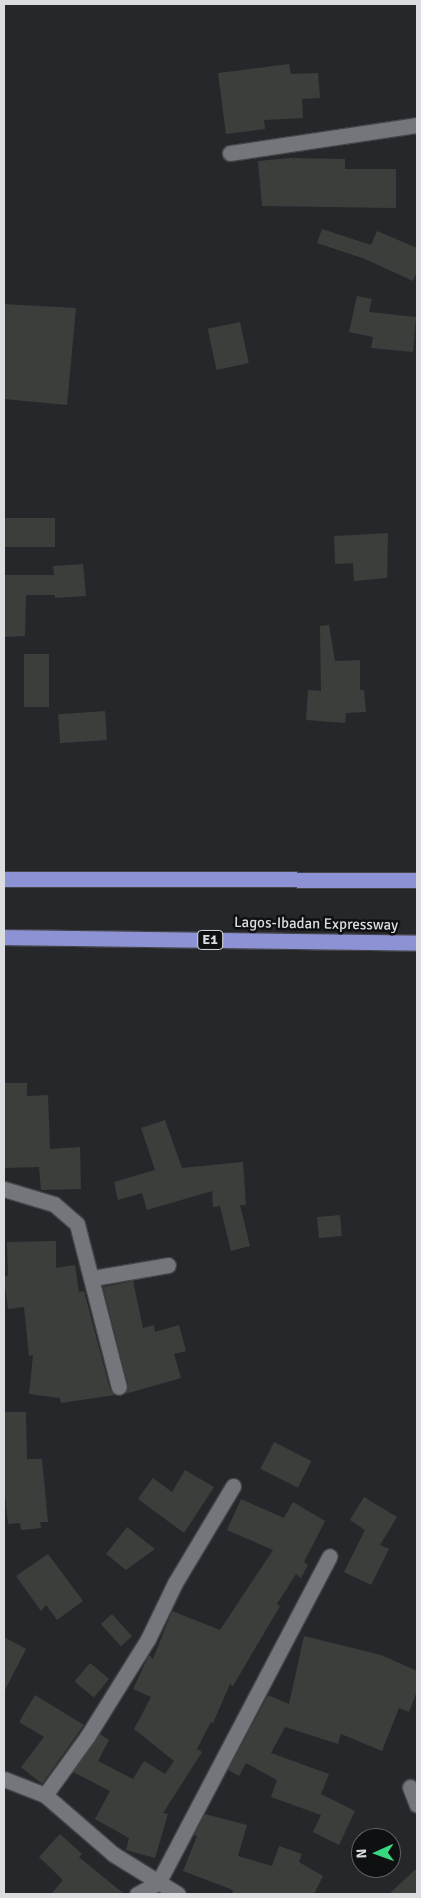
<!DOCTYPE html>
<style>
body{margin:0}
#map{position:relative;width:421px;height:1898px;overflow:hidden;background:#26272b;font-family:Signika,sans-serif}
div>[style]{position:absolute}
.building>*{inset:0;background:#3a3f3b;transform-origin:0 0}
.roads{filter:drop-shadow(1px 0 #444549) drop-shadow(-1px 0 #444549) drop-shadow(0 1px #444549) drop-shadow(0 -1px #444549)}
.street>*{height:15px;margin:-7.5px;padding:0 7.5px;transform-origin:7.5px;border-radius:7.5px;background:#75767b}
.highway>*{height:15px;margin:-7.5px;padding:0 7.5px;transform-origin:7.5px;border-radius:7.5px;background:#8d92d5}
span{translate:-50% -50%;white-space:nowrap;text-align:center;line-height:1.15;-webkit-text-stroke:5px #0f1012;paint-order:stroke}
.shield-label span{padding:1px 4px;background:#0f1012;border:1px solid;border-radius:4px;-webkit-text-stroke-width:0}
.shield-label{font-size:14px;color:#dcdde0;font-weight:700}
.street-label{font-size:15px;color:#dcdde0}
.frame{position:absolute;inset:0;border:5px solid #dcdde0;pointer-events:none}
.north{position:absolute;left:351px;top:1828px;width:50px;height:50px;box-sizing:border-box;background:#0f1012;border:1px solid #616264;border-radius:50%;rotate:268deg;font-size:14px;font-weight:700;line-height:20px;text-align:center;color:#dcdde0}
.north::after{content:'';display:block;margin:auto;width:18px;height:22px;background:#36d880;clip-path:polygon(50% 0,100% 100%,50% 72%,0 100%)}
</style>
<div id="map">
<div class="building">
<i style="clip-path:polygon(289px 64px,291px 74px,318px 73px,320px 98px,302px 99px,303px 118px,264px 120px,265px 129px,226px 134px,218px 73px)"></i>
<i style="clip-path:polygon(290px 158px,345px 159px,345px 169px,396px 169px,396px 208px,262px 206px,258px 161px)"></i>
<i style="clip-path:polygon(322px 229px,371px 245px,377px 231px,417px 248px,417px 272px,413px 281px,365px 259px,317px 243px)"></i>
<i style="clip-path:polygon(357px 296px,372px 299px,369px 312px,416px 317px,413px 352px,371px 348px,373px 337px,349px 332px)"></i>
<i style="clip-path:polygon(4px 304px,76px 308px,67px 405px,4px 399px)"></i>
<i style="left:240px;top:322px;width:42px;height:33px;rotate:78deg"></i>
<i style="left:4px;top:518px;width:51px;height:29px"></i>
<i style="clip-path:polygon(388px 533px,387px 578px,354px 581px,353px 563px,335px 564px,334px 536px)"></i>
<i style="clip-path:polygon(83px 564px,86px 596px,55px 598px,55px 595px,26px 595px,25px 636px,4px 637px,4px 575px,54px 575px,53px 566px)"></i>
<i style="clip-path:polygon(329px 625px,335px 661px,360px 660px,360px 690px,364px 690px,366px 712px,346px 713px,345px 723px,306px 720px,308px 690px,321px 691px,320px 626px)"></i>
<i style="left:49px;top:654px;width:53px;height:25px;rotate:90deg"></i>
<i style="left:105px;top:711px;width:29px;height:47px;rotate:86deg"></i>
<i style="clip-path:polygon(4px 1083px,27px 1083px,27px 1096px,48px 1095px,50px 1149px,80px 1147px,81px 1189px,41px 1190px,39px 1167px,4px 1168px)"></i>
<i style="clip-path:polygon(165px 1120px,182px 1168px,243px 1162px,246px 1205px,240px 1205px,250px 1246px,231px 1251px,220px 1206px,213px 1207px,212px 1191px,147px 1210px,142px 1193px,118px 1200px,114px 1182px,155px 1170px,141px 1128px)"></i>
<i style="left:340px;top:1215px;width:21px;height:23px;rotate:85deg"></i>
<i style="clip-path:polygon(56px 1241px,56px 1268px,75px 1265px,79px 1292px,84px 1291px,110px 1389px,115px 1395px,61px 1403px,60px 1398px,29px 1394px,33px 1355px,29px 1356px,24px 1307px,8px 1309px,4px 1278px,8px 1275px,7px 1242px)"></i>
<i style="clip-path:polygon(133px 1281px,143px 1328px,154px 1325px,155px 1332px,179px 1325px,186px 1351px,174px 1354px,181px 1378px,125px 1394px,128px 1385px,103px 1287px)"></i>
<i style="clip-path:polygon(4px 1412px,26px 1412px,27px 1459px,42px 1459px,48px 1522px,40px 1522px,41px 1528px,21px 1530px,20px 1523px,8px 1524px,4px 1485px)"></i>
<i style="left:274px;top:1442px;width:42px;height:30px;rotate:27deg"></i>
<i style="clip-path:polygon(185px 1470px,214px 1487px,184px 1533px,138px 1499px,153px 1478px,172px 1492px)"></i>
<i style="clip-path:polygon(364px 1497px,397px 1517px,380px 1545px,389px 1549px,371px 1585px,344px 1572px,365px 1530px,350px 1520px)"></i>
<i style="clip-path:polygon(241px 1499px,284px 1518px,293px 1502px,325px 1521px,304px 1562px,308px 1565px,301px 1578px,296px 1574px,277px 1604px,280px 1606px,233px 1686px,230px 1684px,213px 1723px,211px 1722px,197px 1749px,202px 1752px,163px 1813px,168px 1814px,155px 1858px,126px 1850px,129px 1838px,95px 1819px,110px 1791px,73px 1772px,100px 1734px,109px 1740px,98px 1761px,133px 1779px,144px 1761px,165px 1774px,174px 1761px,134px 1729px,151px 1697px,133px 1689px,149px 1655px,153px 1659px,172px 1611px,220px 1630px,273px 1550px,227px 1530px)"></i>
<i style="clip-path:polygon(127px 1527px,155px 1549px,126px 1570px,106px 1554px)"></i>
<i style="clip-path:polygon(48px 1554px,83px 1601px,57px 1620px,46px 1605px,41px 1611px,16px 1576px)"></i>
<i style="left:112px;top:1614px;width:30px;height:15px;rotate:48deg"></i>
<i style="clip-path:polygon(304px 1636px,381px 1655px,417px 1671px,417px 1691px,409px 1712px,399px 1708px,382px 1751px,341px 1734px,338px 1744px,285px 1727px,271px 1753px,329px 1774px,321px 1794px,355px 1811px,339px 1845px,313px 1832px,321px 1815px,271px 1797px,277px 1780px,246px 1763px,239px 1776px,228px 1770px,268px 1695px,289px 1704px)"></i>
<i style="clip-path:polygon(4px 1637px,26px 1649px,4px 1692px)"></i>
<i style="left:90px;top:1663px;width:25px;height:24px;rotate:40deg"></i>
<i style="clip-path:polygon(35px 1695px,84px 1725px,42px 1784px,21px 1767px,44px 1737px,19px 1722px)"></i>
<i style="clip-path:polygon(205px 1814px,247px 1825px,238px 1856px,272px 1866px,279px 1846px,302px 1854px,299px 1862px,323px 1876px,314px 1894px,232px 1894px,233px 1890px,183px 1871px,197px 1836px,194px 1835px)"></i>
<i style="clip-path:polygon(60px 1834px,82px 1854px,79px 1857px,124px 1894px,51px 1894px,63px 1880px,39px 1857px)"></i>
<i style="clip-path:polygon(417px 1868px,417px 1894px,389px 1894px)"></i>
</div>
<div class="roads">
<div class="street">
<i style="left:230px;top:153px;width:189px;rotate:-8.5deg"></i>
<i style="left:4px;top:1189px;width:52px;rotate:16.7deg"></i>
<i style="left:54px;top:1204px;width:30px;rotate:41deg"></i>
<i style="left:77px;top:1224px;width:168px;rotate:75.6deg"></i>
<i style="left:93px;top:1278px;width:76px;rotate:-9.8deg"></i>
<i style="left:4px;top:1779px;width:44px;rotate:21.3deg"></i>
<i style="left:45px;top:1795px;width:90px;rotate:40.9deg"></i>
<i style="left:113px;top:1854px;width:76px;rotate:31.6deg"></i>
<i style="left:410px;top:1787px;width:19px;rotate:69deg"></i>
<i style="left:45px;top:1795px;width:72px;rotate:-54.1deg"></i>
<i style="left:87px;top:1737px;width:115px;rotate:-58.1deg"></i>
<i style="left:148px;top:1639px;width:62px;rotate:-64.3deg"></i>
<i style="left:175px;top:1583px;width:113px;rotate:-59.1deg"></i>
<i style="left:137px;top:1894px;width:24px;rotate:-28deg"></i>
<i style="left:158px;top:1883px;width:369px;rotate:-62.3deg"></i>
</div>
<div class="highway">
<i style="left:4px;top:879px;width:413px;rotate:0.1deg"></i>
<i style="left:4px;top:937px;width:413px;rotate:0.8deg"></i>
</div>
</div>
<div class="shield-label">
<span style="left:210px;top:940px">E1</span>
</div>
<div class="street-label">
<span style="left:316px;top:924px;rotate:1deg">Lagos-Ibadan Expressway</span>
</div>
<div class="frame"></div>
<div class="north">N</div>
</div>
